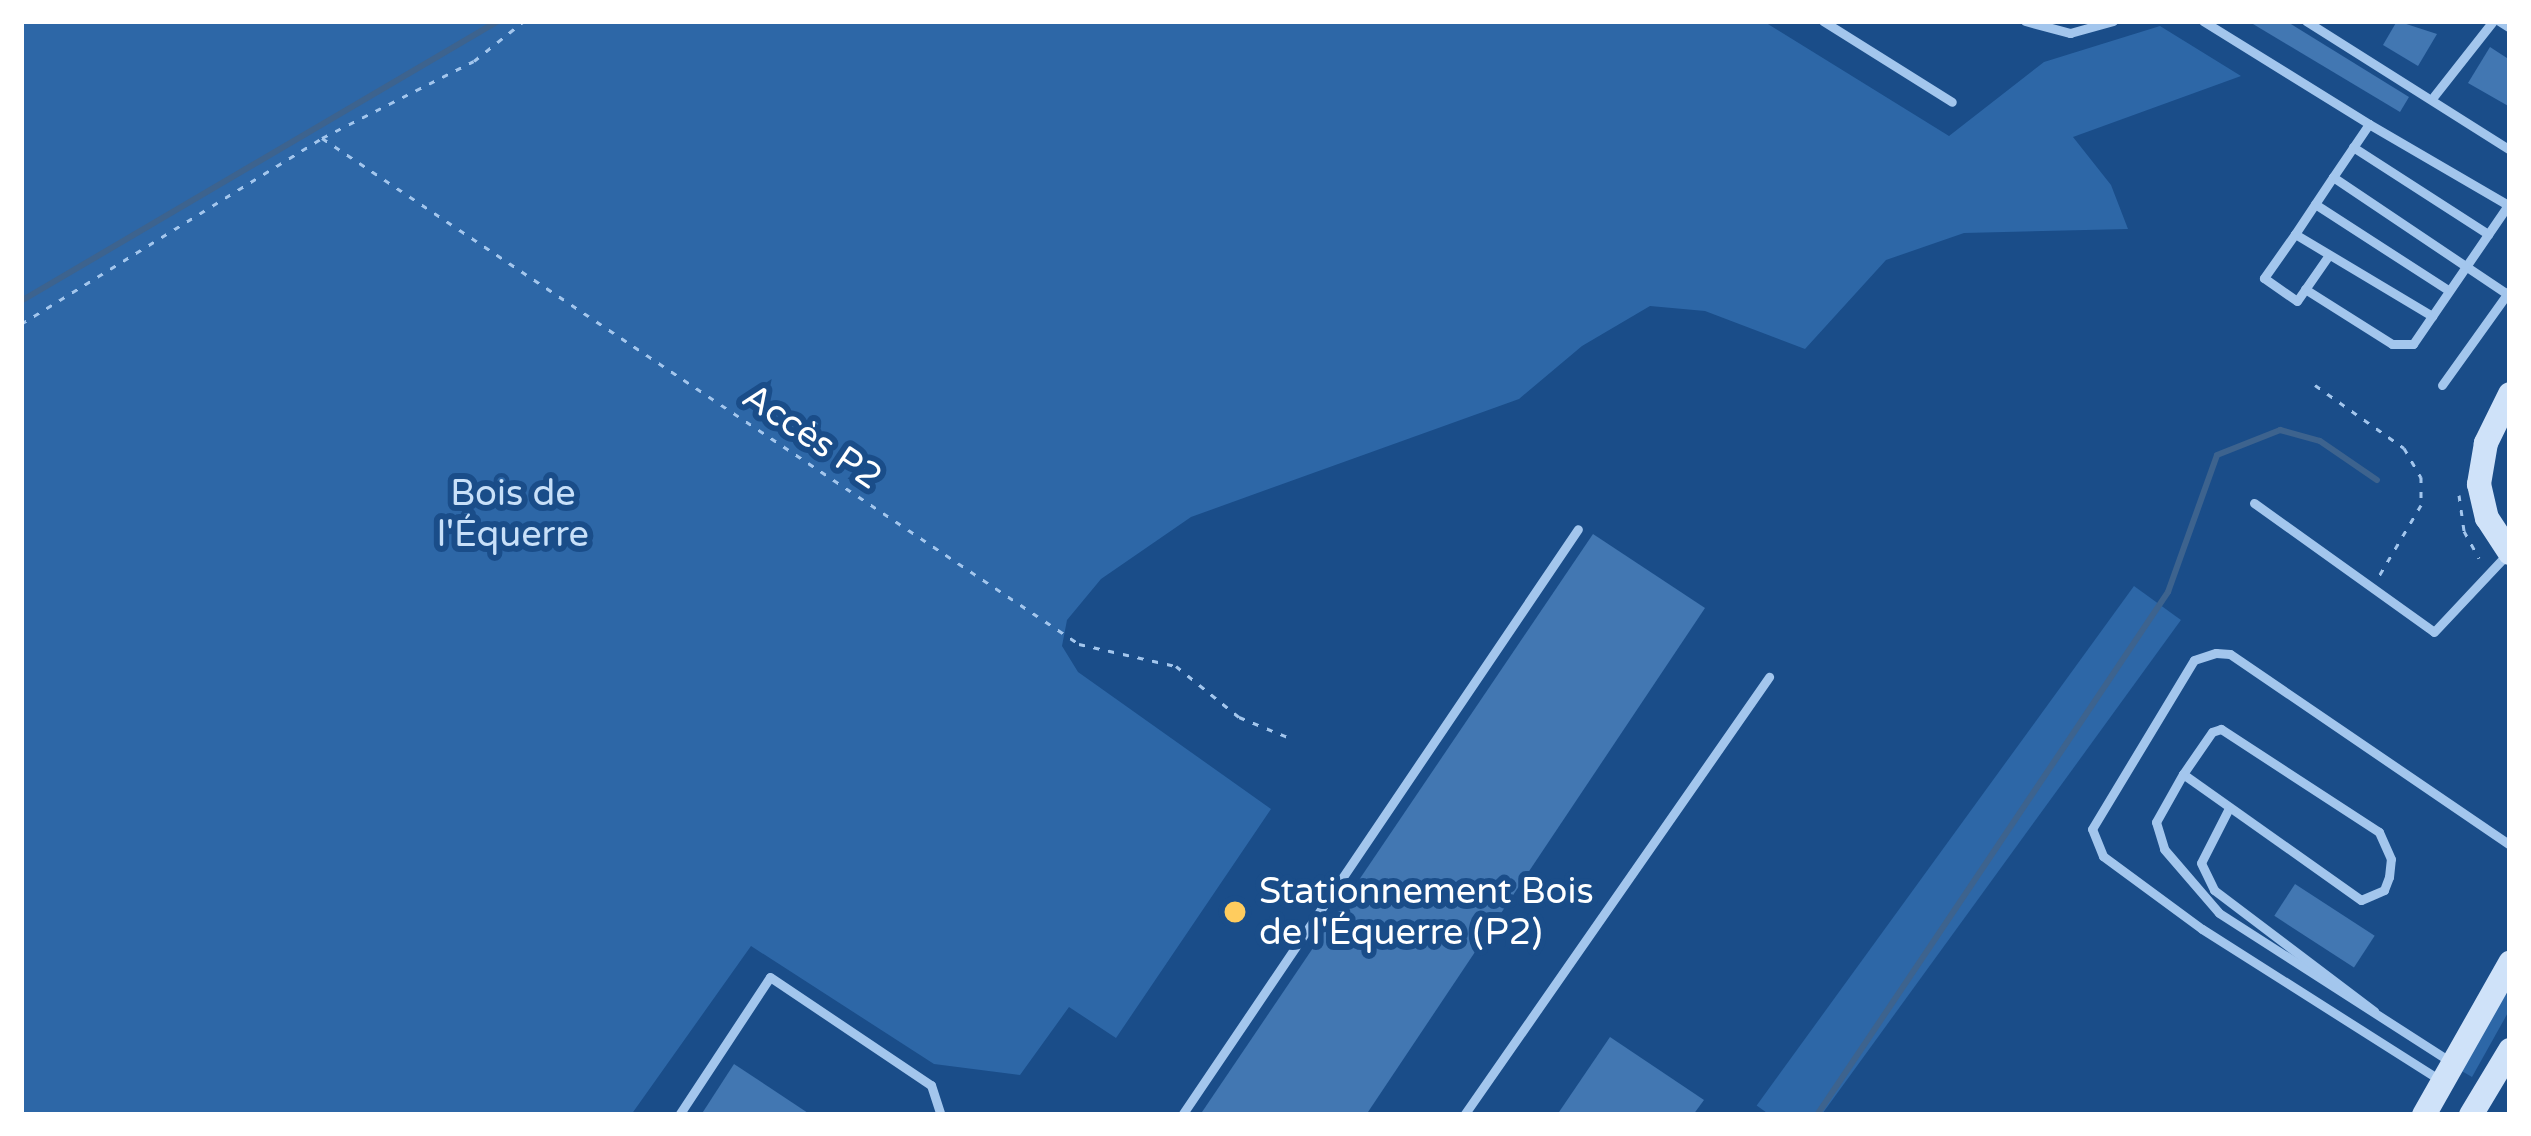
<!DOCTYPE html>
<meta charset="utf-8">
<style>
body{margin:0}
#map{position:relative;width:2531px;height:1136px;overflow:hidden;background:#1a4d89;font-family:"Varela Round",sans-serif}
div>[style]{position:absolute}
.green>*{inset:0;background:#2d67a7;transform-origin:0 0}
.stream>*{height:6px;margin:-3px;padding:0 3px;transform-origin:3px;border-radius:3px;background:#3d638e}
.building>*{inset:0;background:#4277b2;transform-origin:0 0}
.path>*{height:3px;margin-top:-1.5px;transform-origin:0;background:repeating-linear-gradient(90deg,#a3c6ed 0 6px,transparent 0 15px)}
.lane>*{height:9px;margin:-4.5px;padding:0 4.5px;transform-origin:4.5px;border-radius:4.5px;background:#a3c6ed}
.secondary>*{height:24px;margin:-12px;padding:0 12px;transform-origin:12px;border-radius:12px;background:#cfe2f9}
.dots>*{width:33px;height:33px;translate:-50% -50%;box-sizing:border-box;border:6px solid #1a4d89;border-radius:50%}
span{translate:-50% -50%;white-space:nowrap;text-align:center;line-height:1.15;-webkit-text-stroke:12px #1a4d89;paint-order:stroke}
.street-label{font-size:36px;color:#fff}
.park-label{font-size:36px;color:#c8e0f9}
.poi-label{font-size:36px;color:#fff}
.left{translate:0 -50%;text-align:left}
.frame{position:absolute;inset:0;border:24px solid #fff;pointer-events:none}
</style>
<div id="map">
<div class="green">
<i style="clip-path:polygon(21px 21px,1763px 21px,1949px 136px,2044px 62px,2160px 26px,2241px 76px,2073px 137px,2111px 185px,2128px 229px,1964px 233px,1886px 260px,1805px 349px,1705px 311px,1650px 306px,1582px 346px,1519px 399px,1191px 517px,1101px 579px,1067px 620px,1062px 646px,1078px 672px,1271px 809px,1116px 1038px,1069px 1007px,1020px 1075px,934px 1064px,751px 946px,631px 1115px,21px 1115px)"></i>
<i style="left:2134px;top:586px;width:58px;height:642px;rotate:36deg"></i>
<i style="clip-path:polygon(2510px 982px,2510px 1009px,2472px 1077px,2460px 1070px)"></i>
</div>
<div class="stream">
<i style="left:21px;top:301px;width:553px;rotate:-30.41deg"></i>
<i style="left:1817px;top:1115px;width:630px;rotate:-56.13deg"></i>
<i style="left:2168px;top:592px;width:145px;rotate:-70.3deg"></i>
<i style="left:2217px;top:455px;width:68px;rotate:-21.6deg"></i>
<i style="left:2280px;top:430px;width:41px;rotate:15.4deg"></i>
<i style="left:2320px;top:441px;width:69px;rotate:34.4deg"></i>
</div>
<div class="building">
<i style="clip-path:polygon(2248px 21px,2286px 21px,2409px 97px,2400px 112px)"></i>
<i style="clip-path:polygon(2397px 21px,2437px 34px,2418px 66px,2383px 45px)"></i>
<i style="clip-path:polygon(2490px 47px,2510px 60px,2510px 107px,2468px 83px)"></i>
<i style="clip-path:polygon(1593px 534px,1705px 608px,1366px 1115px,1200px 1115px)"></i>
<i style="left:2295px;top:884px;width:95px;height:38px;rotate:33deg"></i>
<i style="clip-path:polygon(1610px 1037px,1704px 1100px,1693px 1115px,1557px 1115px)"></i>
<i style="clip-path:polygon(734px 1064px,811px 1115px,701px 1115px)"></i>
</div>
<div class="path">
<i style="left:322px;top:138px;width:911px;rotate:33.76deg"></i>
<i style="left:1079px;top:644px;width:99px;rotate:12.8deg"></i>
<i style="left:1176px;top:666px;width:81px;rotate:39deg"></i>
<i style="left:1239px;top:717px;width:55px;rotate:22.4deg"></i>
<i style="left:21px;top:324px;width:354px;rotate:-31.7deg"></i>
<i style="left:322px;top:138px;width:170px;rotate:-26.9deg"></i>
<i style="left:474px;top:61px;width:64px;rotate:-38.7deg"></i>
<i style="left:2315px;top:385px;width:109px;rotate:35.3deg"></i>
<i style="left:2404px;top:448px;width:34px;rotate:60deg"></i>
<i style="left:2421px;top:477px;width:28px;rotate:90deg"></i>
<i style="left:2421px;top:505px;width:82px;rotate:120.6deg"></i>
<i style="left:2459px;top:495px;width:36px;rotate:82deg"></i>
<i style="left:2464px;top:531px;width:31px;rotate:61deg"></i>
</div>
<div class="lane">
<i style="left:1823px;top:21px;width:152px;rotate:32.1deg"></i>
<i style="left:2025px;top:21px;width:47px;rotate:14.9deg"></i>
<i style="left:2070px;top:33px;width:45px;rotate:-15.6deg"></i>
<i style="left:2203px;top:21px;width:195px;rotate:31.8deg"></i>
<i style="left:2369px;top:124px;width:64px;rotate:124.2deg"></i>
<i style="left:2333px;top:177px;width:213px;rotate:33.9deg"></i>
<i style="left:2306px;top:21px;width:241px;rotate:32.3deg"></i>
<i style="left:2499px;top:21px;width:13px;rotate:32deg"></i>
<i style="left:2434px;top:96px;width:95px;rotate:-51.8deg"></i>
<i style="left:2353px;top:147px;width:161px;rotate:32.8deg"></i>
<i style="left:2333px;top:177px;width:69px;rotate:123.7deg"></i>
<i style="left:2295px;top:234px;width:160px;rotate:30.9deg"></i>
<i style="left:2315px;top:204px;width:158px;rotate:32.9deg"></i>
<i style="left:2295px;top:234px;width:54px;rotate:125.2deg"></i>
<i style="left:2264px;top:278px;width:40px;rotate:34.9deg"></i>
<i style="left:2297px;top:301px;width:56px;rotate:-55.2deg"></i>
<i style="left:2305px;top:289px;width:103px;rotate:32.3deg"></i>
<i style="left:2392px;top:344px;width:21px"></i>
<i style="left:2413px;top:344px;width:168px;rotate:-55.6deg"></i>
<i style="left:2508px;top:205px;width:161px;rotate:-149.8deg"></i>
<i style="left:2442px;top:385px;width:117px;rotate:-54.4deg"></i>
<i style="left:2254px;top:503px;width:221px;rotate:35.6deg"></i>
<i style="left:2434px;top:632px;width:110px;rotate:-46.8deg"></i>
<i style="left:2183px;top:774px;width:218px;rotate:35.3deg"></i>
<i style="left:2361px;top:900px;width:25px;rotate:-23deg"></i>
<i style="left:2384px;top:890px;width:14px;rotate:-69deg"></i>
<i style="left:2389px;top:877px;width:18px;rotate:-84deg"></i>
<i style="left:2391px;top:859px;width:30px;rotate:-114deg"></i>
<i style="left:2379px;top:832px;width:189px;rotate:-146.9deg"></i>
<i style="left:2221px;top:729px;width:9px;rotate:162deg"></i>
<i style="left:2212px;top:732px;width:51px;rotate:124.6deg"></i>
<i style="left:2183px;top:774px;width:55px;rotate:119.4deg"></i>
<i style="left:2156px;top:822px;width:28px;rotate:73deg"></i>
<i style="left:2164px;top:849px;width:84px;rotate:49.3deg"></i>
<i style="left:2219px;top:913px;width:278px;rotate:32.7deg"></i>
<i style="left:2228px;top:810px;width:59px;rotate:117deg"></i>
<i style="left:2201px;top:863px;width:30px;rotate:64deg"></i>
<i style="left:2214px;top:890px;width:201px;rotate:37.1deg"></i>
<i style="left:2440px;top:1080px;width:282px;rotate:-147.6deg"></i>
<i style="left:2202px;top:929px;width:123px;rotate:-143.6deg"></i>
<i style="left:2103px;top:856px;width:29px;rotate:-112deg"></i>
<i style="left:2092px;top:829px;width:197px;rotate:-58.9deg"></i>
<i style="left:2194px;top:660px;width:23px;rotate:-18deg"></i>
<i style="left:2216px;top:653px;width:14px;rotate:4deg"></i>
<i style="left:2230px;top:654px;width:339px;rotate:34.3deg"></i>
<i style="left:679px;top:1115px;width:165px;rotate:-56.6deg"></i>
<i style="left:770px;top:977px;width:194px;rotate:33.9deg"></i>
<i style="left:931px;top:1085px;width:32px;rotate:72deg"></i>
<i style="left:1182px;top:1115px;width:707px;rotate:-55.95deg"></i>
<i style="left:1464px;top:1115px;width:534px;rotate:-55.15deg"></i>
</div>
<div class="secondary">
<i style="left:2510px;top:394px;width:55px;rotate:116.1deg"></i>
<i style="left:2486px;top:443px;width:42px;rotate:99.7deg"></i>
<i style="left:2479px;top:484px;width:35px;rotate:77deg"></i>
<i style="left:2487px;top:518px;width:42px;rotate:56.7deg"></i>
<i style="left:2424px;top:1115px;width:175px;rotate:-60.5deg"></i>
<i style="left:2471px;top:1115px;width:76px;rotate:-59deg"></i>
</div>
<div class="dots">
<i style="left:1235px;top:912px;background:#ffcc5e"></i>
</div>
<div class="street-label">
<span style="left:812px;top:437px;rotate:34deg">Accès P2</span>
</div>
<div class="park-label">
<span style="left:513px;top:514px">Bois de<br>l'Équerre</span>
</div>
<div class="poi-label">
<span class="left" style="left:1259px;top:912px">Stationnement Bois<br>de l'Équerre (P2)</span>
</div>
<div class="frame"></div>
</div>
